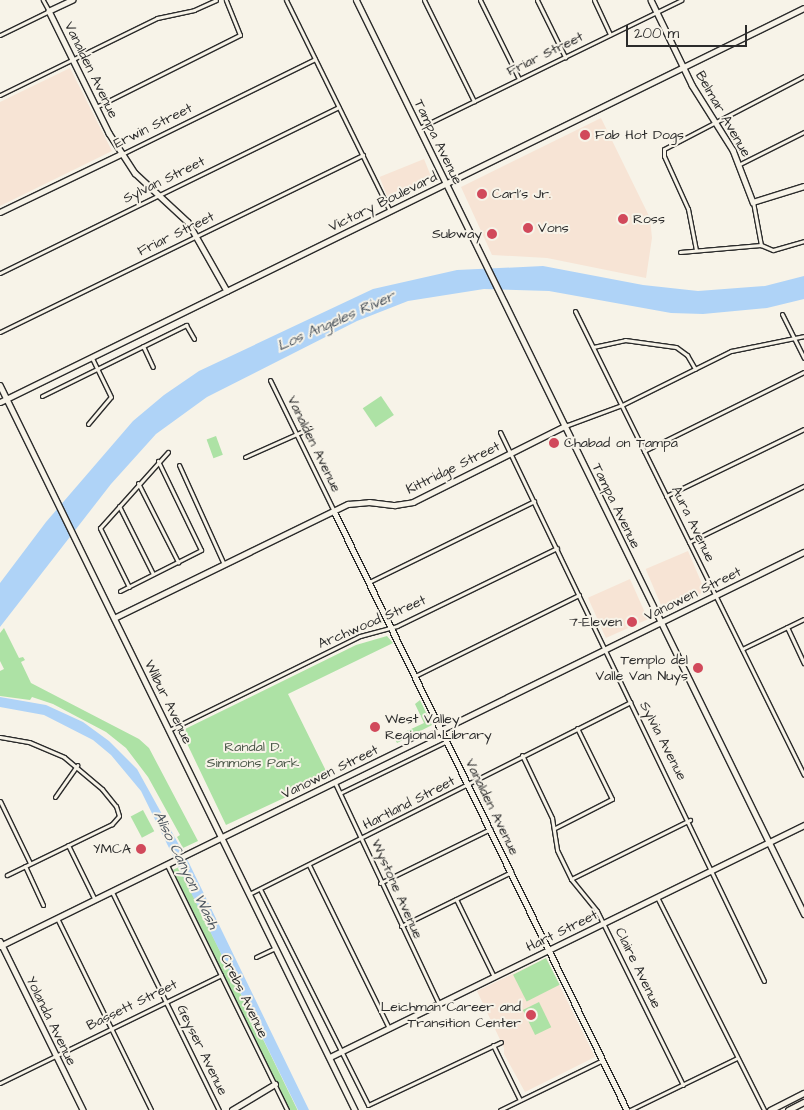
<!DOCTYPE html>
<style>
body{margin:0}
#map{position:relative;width:804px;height:1110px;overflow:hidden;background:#f7f3e8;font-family:"Architects Daughter",sans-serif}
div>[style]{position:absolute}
.built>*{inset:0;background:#f7e4d5;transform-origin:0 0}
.green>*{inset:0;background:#ade2a5;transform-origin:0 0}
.water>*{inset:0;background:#afd3f7}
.roads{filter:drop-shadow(1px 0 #2b2b2b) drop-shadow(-1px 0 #2b2b2b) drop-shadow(0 1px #2b2b2b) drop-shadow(0 -1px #2b2b2b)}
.street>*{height:3px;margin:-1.5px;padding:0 1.5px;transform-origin:1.5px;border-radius:1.5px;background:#f7f3e8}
.secondary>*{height:4.5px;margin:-2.25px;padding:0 2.25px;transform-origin:2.25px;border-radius:2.25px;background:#f7f3e8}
.primary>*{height:5px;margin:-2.5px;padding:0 2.5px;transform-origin:2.5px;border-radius:2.5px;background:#f7f3e8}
.dots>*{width:14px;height:14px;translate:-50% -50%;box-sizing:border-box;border:2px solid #f7f3e8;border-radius:50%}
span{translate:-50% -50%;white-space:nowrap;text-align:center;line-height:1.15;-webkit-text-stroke:4px #f7f3e8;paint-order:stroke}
.street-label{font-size:14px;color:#2b2b2b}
.poi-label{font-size:14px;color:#2b2b2b}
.left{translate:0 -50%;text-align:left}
.right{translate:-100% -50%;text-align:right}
.park-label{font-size:14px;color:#4c594a}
.water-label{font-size:15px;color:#4c555e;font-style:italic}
.scale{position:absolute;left:626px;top:25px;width:121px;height:22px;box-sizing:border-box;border:2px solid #2b2b2b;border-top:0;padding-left:6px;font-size:15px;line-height:18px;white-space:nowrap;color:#2b2b2b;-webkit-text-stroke:4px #f7f3e8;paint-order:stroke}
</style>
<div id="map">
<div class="built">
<i style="clip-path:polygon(70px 68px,112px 151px,0 206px,0 102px)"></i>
<i style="clip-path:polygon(601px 118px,650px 218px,652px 238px,646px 278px,547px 258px,492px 255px,461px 187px)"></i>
<i style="left:424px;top:159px;width:22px;height:48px;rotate:68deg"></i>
<i style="left:688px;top:551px;width:44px;height:46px;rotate:67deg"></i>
<i style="left:630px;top:579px;width:44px;height:46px;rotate:66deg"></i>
<i style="clip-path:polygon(546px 958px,595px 1057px,525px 1092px,504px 1054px,504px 1048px,477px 991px)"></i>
</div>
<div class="green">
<i style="left:381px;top:396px;width:23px;height:22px;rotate:56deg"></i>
<i style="left:216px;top:436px;width:20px;height:10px;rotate:70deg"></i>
<i style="clip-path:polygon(4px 628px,19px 658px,23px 657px,25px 660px,21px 662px,31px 683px,139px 739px,149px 748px,198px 841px,183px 848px,177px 837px,180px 835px,148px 777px,126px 748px,106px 732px,53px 704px,32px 697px,30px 700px,0 696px,0 671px,4px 669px,0 661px,0 633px)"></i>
<i style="clip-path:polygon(387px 636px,393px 643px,288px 694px,329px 777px,226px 825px,181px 731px,356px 645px)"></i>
<i style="clip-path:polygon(420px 700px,432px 725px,397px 743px,394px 737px,424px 723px,415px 704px)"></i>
<i style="left:143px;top:810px;width:24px;height:14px;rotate:62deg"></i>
<i style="left:179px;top:867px;width:271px;height:7px;rotate:64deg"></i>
<i style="left:546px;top:958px;width:30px;height:37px;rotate:63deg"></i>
<i style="left:539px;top:1002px;width:28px;height:18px;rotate:64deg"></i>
</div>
<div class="water">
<i style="clip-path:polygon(543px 266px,643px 285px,698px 291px,765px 286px,804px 276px,804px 299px,767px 308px,703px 314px,671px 313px,549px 291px,484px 289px,408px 301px,357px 321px,207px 397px,156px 434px,111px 484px,0 627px,0 583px,46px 522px,133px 421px,164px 395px,199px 371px,373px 289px,457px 270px)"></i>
<i style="clip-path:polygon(0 697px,46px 705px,83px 722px,109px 741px,137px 769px,189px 863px,309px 1110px,298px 1110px,141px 791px,111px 755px,93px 740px,44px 715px,0 707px)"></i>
</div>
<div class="roads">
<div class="street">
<i style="left:286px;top:0;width:235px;rotate:63.8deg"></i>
<i style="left:424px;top:0;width:113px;rotate:63.7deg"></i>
<i style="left:480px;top:0;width:88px;rotate:63.7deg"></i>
<i style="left:537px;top:0;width:64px;rotate:63.8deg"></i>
<i style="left:594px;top:0;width:38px;rotate:65deg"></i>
<i style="left:0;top:35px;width:55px;rotate:-26.1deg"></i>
<i style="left:49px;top:11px;width:13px;rotate:-119deg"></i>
<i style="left:0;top:95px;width:175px;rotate:-26.1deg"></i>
<i style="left:157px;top:18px;width:38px;rotate:-12deg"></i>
<i style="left:194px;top:10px;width:24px;rotate:-24deg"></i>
<i style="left:96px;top:107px;width:161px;rotate:-26.6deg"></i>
<i style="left:240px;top:35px;width:38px;rotate:-112deg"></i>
<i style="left:419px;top:128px;width:292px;rotate:-26deg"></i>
<i style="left:122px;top:154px;width:215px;rotate:-26.2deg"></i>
<i style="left:740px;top:164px;width:72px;rotate:-26.6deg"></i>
<i style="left:753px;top:202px;width:44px;rotate:79.5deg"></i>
<i style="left:696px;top:250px;width:42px;rotate:-101deg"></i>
<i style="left:688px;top:209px;width:58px;rotate:-114.4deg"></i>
<i style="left:664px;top:156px;width:7px;rotate:-90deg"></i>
<i style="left:664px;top:149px;width:158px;rotate:-27.5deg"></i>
<i style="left:680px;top:252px;width:81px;rotate:-4.9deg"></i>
<i style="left:761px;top:245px;width:13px;rotate:23deg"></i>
<i style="left:773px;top:250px;width:32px;rotate:-16deg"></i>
<i style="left:0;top:273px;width:377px;rotate:-26.1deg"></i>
<i style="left:575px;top:311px;width:517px;rotate:63.73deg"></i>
<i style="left:782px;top:314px;width:49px;rotate:63.4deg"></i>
<i style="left:0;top:332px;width:404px;rotate:-26deg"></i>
<i style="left:143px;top:346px;width:23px;rotate:65deg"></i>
<i style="left:593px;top:347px;width:33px;rotate:-12deg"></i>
<i style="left:625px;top:340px;width:51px;rotate:7.8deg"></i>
<i style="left:676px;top:347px;width:14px;rotate:36deg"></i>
<i style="left:687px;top:355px;width:16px;rotate:60deg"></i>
<i style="left:270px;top:380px;width:146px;rotate:64deg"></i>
<i style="left:42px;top:396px;width:161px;rotate:-26.2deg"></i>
<i style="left:186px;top:325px;width:16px;rotate:60deg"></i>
<i style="left:88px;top:424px;width:35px;rotate:-50deg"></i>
<i style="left:111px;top:397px;width:43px;rotate:-116deg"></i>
<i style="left:565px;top:426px;width:61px;rotate:-20.2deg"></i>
<i style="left:622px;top:405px;width:122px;rotate:-26.4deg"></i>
<i style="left:731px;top:351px;width:75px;rotate:-11.6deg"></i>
<i style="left:500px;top:432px;width:609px;rotate:64.32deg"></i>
<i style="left:644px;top:451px;width:178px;rotate:-26.3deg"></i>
<i style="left:245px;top:457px;width:71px;rotate:-24deg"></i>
<i style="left:179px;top:465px;width:109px;rotate:65.6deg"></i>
<i style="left:138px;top:483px;width:89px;rotate:63.1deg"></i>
<i style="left:666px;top:496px;width:153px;rotate:-25.9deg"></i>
<i style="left:119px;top:506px;width:76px;rotate:63.4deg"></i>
<i style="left:689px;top:542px;width:128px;rotate:-26deg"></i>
<i style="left:369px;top:582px;width:184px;rotate:-26.1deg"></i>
<i style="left:129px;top:587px;width:66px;rotate:-116.2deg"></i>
<i style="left:100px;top:528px;width:102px;rotate:-48.2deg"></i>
<i style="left:120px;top:591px;width:91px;rotate:-26.8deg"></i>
<i style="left:201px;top:550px;width:99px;rotate:-115.8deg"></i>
<i style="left:787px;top:627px;width:40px;rotate:65deg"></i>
<i style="left:742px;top:649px;width:69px;rotate:-25.8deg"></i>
<i style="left:415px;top:676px;width:183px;rotate:-26.3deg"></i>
<i style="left:169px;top:730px;width:213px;rotate:-26.2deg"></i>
<i style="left:360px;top:636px;width:38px;rotate:-15deg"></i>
<i style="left:397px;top:626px;width:178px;rotate:-26deg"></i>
<i style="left:0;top:737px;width:29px;rotate:10deg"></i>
<i style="left:29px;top:742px;width:38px;rotate:23deg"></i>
<i style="left:64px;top:757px;width:50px;rotate:40.1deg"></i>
<i style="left:102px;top:789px;width:22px;rotate:51deg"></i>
<i style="left:116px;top:806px;width:10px;rotate:73deg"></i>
<i style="left:119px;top:816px;width:11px;rotate:131deg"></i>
<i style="left:112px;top:824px;width:117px;rotate:154.1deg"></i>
<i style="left:522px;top:755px;width:70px;rotate:64.5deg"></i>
<i style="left:552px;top:818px;width:32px;rotate:81deg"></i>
<i style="left:557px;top:850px;width:32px;rotate:64deg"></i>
<i style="left:571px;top:879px;width:41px;rotate:50.9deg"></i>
<i style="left:597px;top:911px;width:194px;rotate:63.7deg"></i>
<i style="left:335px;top:783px;width:244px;rotate:64.8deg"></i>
<i style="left:340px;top:793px;width:119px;rotate:-25.9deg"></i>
<i style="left:55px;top:797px;width:39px;rotate:-55deg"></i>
<i style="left:0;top:801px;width:69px;rotate:64.2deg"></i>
<i style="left:555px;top:828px;width:64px;rotate:-27deg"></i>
<i style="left:612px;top:799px;width:79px;rotate:-116.2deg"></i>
<i style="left:68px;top:845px;width:61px;rotate:63.9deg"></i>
<i style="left:167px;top:865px;width:273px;rotate:63.9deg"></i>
<i style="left:309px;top:865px;width:182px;rotate:63.9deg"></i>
<i style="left:25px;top:866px;width:43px;rotate:65.2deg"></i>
<i style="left:571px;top:879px;width:133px;rotate:-26.4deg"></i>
<i style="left:380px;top:883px;width:123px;rotate:-26.1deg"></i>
<i style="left:260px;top:889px;width:241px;rotate:63.4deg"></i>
<i style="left:368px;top:1105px;width:147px;rotate:-25.3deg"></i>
<i style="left:112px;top:892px;width:243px;rotate:63.9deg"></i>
<i style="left:249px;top:894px;width:427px;rotate:-26.7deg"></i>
<i style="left:657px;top:897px;width:238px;rotate:63.3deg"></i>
<i style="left:456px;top:899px;width:87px;rotate:64deg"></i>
<i style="left:57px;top:918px;width:214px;rotate:63.9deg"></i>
<i style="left:401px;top:926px;width:123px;rotate:-26.1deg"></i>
<i style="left:256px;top:957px;width:21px;rotate:-25deg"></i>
<i style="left:493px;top:1045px;width:61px;rotate:63.9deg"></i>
<i style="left:0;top:1083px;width:246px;rotate:-26deg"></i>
<i style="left:500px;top:1110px;width:114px;rotate:-25.9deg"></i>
<i style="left:630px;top:1110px;width:119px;rotate:-25.9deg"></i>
</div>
<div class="secondary">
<i style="left:73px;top:0;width:26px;rotate:155deg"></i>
<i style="left:49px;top:11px;width:136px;rotate:63.8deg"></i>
<i style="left:109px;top:133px;width:48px;rotate:57deg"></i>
<i style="left:135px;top:173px;width:72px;rotate:42.8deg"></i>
<i style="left:188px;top:222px;width:79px;rotate:60.5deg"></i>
<i style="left:651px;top:0;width:94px;rotate:64.2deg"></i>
<i style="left:692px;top:85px;width:77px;rotate:57.8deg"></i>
<i style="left:733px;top:150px;width:56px;rotate:69deg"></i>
<i style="left:753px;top:202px;width:53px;rotate:-17.4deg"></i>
<i style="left:0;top:212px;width:134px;rotate:-25.6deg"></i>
<i style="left:0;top:385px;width:807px;rotate:63.91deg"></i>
<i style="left:334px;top:511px;width:667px;rotate:63.93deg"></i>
<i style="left:114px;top:618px;width:260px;rotate:-26deg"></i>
<i style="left:348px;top:504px;width:21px;rotate:-5deg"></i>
<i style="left:369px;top:502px;width:26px;rotate:7deg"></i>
<i style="left:395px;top:505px;width:18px;rotate:-9deg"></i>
<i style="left:413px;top:502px;width:170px;rotate:-26.6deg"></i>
<i style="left:0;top:941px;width:188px;rotate:63.8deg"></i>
<i style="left:0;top:946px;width:895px;rotate:-26.11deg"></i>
<i style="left:330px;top:1057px;width:528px;rotate:-26.08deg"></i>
<i style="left:232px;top:1110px;width:50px;rotate:-31.2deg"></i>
</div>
<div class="primary">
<i style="left:356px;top:0;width:1018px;rotate:63.89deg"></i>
<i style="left:0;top:402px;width:895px;rotate:-26.11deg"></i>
<i style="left:770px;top:1110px;width:38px;rotate:-27deg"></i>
<i style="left:788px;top:1110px;width:18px;rotate:-27deg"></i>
</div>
</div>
<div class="dots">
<i style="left:585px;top:135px;background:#d1495b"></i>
<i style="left:482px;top:194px;background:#d1495b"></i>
<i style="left:623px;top:219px;background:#d1495b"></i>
<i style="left:528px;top:228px;background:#d1495b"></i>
<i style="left:492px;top:234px;background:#d1495b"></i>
<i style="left:554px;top:443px;background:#d1495b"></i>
<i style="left:632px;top:622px;background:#d1495b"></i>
<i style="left:698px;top:668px;background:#d1495b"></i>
<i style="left:375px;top:727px;background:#d1495b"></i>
<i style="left:141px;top:849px;background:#d1495b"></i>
<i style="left:531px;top:1015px;background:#d1495b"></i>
</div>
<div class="street-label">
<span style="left:545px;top:54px;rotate:-26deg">Friar Street</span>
<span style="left:91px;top:70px;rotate:64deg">Vanalden Avenue</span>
<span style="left:723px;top:114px;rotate:60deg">Belmar Avenue</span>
<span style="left:153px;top:126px;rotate:-26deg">Erwin Street</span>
<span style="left:438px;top:142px;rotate:64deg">Tampa Avenue</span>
<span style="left:164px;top:180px;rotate:-26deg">Sylvan Street</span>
<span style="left:383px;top:202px;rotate:-26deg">Victory Boulevard</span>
<span style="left:176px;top:234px;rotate:-26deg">Friar Street</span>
<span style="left:314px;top:444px;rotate:64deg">Vanalden Avenue</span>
<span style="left:453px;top:468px;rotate:-26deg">Kittridge Street</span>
<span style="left:616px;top:506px;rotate:64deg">Tampa Avenue</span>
<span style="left:693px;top:524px;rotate:64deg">Aura Avenue</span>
<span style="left:693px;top:594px;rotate:-26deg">Vanowen Street</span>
<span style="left:372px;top:622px;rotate:-23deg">Archwood Street</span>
<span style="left:168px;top:702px;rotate:64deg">Wilbur Avenue</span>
<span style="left:663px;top:741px;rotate:63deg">Sylvia Avenue</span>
<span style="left:330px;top:772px;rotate:-26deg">Vanowen Street</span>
<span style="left:409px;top:803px;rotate:-27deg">Hartland Street</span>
<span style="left:492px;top:807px;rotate:64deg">Vanalden Avenue</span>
<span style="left:397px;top:889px;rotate:66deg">Wystone Avenue</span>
<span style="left:562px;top:931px;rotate:-26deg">Hart Street</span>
<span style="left:638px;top:968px;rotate:64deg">Claire Avenue</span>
<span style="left:244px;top:996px;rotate:64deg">Crebs Avenue</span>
<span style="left:132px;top:1005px;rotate:-26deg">Bassett Street</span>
<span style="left:51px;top:1021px;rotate:64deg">Yolanda Avenue</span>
<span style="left:202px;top:1050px;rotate:64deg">Geyser Avenue</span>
</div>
<div class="poi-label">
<span class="left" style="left:595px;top:135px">Fab Hot Dogs</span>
<span class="left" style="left:492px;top:194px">Carl's Jr.</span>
<span class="left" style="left:633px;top:219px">Ross</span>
<span class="left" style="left:538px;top:228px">Vons</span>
<span class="right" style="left:482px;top:234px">Subway</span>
<span class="left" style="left:564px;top:443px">Chabad on Tampa</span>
<span class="right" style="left:622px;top:622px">7-Eleven</span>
<span class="right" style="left:688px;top:668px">Templo del<br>Valle Van Nuys</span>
<span class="left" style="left:385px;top:727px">West Valley<br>Regional Library</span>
<span class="right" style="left:131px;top:849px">YMCA</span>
<span class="right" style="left:521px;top:1015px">Leichman Career and<br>Transition Center</span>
</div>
<div class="park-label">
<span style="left:253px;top:755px">Randal D.<br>Simmons Park</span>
</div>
<div class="water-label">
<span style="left:336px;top:321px;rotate:-24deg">Los Angeles River</span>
<span style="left:186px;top:870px;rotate:64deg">Aliso Canyon Wash</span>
</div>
<div class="scale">200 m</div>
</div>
